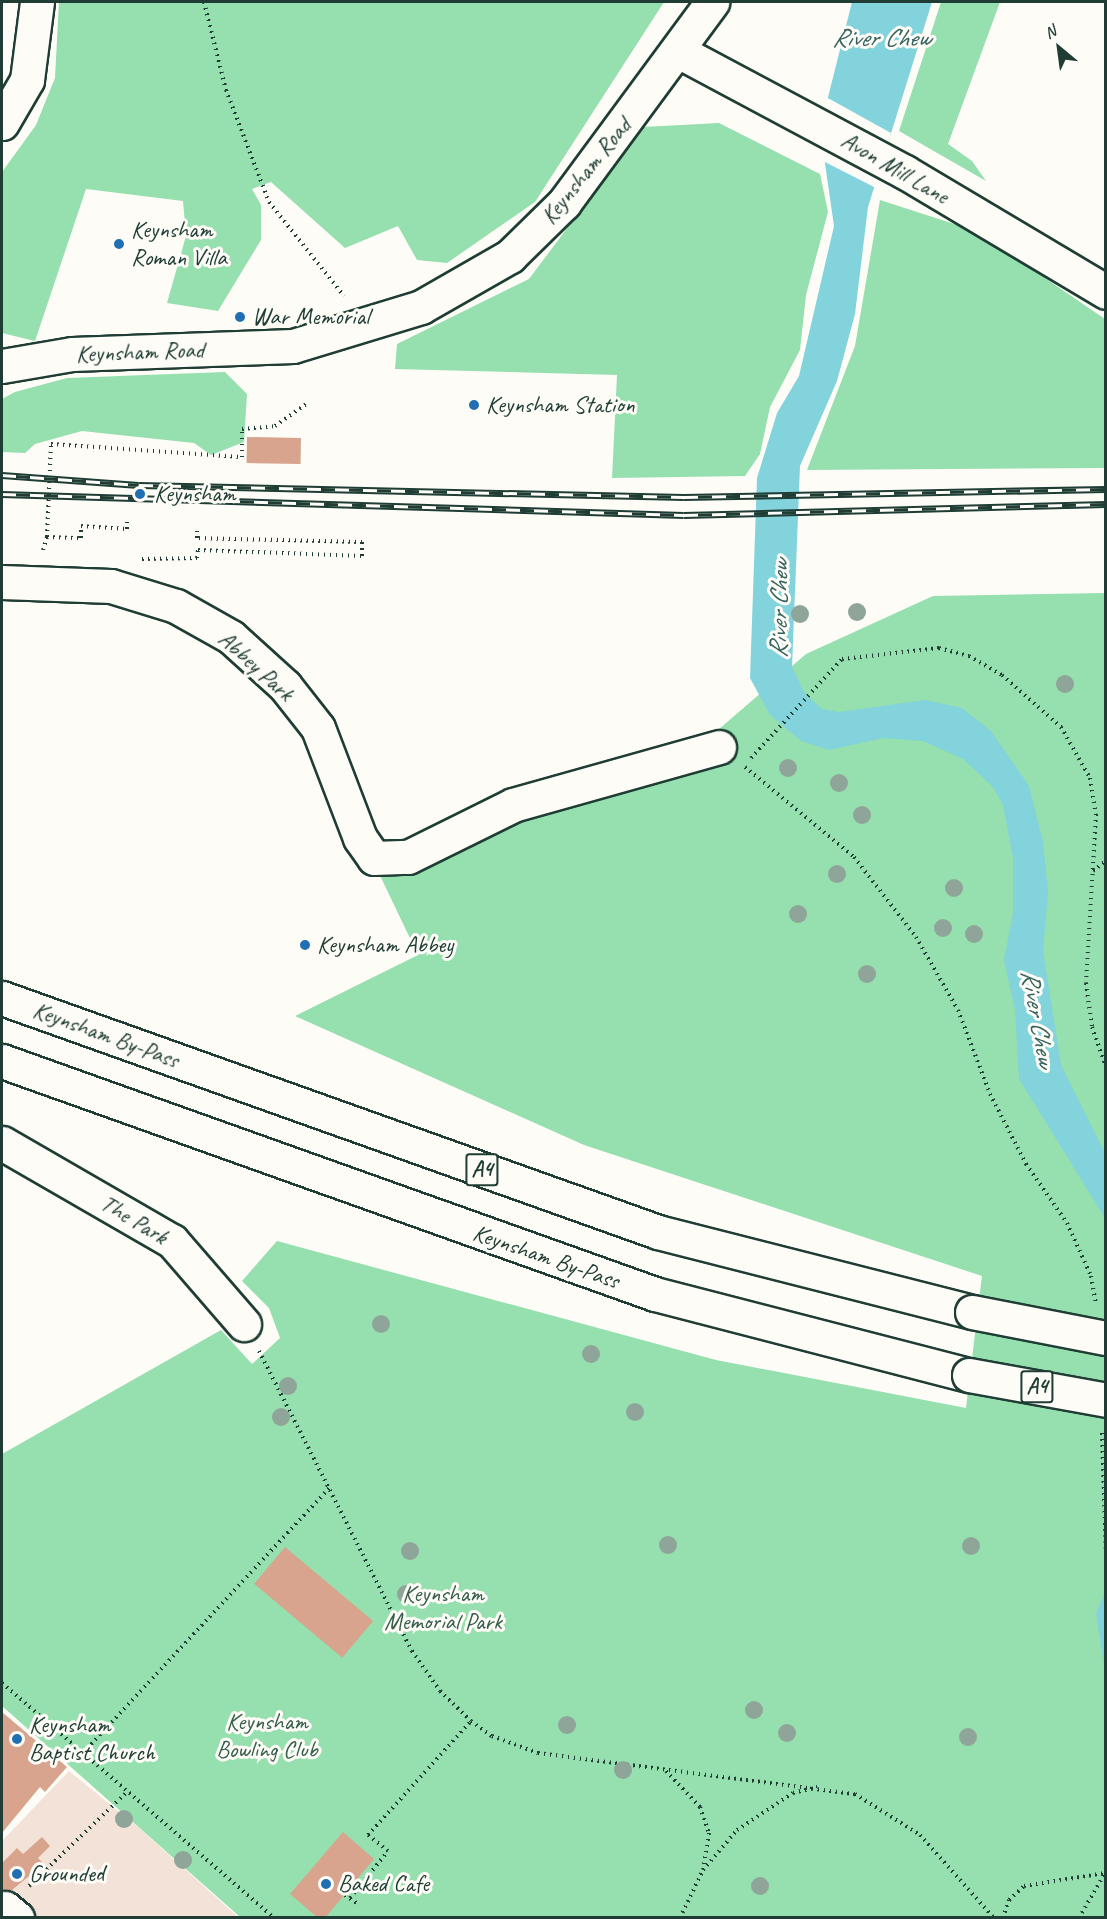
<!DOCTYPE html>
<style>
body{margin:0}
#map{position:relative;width:1107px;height:1919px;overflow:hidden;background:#fdfcf7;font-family:Caveat,sans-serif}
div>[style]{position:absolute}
.built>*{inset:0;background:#f2e2d7}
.green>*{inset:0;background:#96dfae}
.water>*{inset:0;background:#82d3db}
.pier>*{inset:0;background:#fdfcf7}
.building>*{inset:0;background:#d8a48d;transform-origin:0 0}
.path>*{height:4px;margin-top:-2px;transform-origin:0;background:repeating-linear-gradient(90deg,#1f3d34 0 1.5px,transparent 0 6px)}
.roads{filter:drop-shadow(2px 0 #1f3d34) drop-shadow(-2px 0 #1f3d34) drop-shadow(0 2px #1f3d34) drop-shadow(0 -2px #1f3d34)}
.minor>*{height:33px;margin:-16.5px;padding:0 16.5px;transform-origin:16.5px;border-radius:16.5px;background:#fdfcf7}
.major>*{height:33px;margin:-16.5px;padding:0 16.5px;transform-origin:16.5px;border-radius:16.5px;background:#fdfcf7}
.highway>*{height:33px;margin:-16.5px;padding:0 16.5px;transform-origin:16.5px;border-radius:16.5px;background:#fdfcf7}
.rail>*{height:7px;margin-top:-3.5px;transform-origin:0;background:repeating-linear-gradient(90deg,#fdfcf7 0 14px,#1f3d34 0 28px);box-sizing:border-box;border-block:2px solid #1f3d34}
.path-bridge>*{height:4px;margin-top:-2px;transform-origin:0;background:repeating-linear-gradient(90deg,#1f3d34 0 1.5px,transparent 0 6px)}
.bridges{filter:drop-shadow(2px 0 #1f3d34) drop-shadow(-2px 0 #1f3d34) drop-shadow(0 2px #1f3d34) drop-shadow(0 -2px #1f3d34)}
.highway-bridge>*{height:33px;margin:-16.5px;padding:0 16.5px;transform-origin:16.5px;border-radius:16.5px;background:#fdfcf7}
.trees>*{width:18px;height:18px;margin:-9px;border-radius:50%;background:#90a599}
.dots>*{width:16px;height:16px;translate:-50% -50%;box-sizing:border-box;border:3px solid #fdfcf7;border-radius:50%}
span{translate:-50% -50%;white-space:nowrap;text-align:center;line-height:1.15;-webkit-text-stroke:6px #fdfcf7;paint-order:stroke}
.shield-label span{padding:2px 4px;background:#fdfcf7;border:2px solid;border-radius:4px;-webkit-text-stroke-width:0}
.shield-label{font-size:22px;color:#1f3d34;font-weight:700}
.street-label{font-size:24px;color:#1f3d34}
.poi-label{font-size:24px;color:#1f3d34}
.left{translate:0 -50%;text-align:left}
.park-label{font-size:24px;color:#375d4c}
.water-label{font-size:26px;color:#38625e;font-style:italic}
.frame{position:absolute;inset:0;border:3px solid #1f3d34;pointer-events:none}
.north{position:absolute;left:1029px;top:18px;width:60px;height:60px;-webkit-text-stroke:4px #fdfcf7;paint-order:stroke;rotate:331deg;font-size:16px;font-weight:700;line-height:24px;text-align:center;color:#1f3d34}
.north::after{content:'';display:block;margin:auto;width:21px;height:27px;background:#1f3d34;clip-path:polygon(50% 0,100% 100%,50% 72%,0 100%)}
</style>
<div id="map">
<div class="built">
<i style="clip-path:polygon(69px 1771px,138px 1827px,238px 1917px,2px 1917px,2px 1841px)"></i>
</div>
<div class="green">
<i style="clip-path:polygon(59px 2px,664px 2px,535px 202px,447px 263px,417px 260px,398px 226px,345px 248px,271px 182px,252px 189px,261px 205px,261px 240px,218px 311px,167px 303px,186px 236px,183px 201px,86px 189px,35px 341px,2px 333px,2px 172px,36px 125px,55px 78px)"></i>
<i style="clip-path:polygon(941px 2px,1000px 2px,948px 144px,972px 161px,986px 181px,899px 131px)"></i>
<i style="clip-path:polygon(719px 123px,820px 174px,828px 212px,806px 295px,800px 350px,770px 407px,760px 454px,745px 476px,612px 478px,617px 375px,395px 369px,397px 344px,529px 279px,643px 127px)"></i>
<i style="clip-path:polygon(880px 200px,976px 231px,1105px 319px,1105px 468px,807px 470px,855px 346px)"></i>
<i style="clip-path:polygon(225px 372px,247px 394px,244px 442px,211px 455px,194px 443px,82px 431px,35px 444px,25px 453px,2px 452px,2px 399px,15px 392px,67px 378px)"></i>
<i style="clip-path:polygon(1105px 593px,1105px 1917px,240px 1917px,2px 1706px,2px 1454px,221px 1330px,252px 1364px,280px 1338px,269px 1308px,242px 1281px,277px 1241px,716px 1360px,966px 1408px,982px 1276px,584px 1145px,295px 1016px,418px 955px,375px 865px,711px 736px,806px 654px,933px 596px)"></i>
</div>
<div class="water">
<i style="clip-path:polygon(852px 2px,932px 2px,868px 207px,855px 314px,837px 381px,800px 466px,792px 667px,805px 694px,822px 709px,839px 712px,925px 700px,962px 708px,991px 731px,1029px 786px,1043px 842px,1048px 891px,1043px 951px,1061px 1065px,1105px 1153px,1105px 1218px,1019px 1079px,1015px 1010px,1004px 960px,1013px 913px,1013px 858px,1003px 805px,993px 787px,963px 759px,923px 741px,883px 738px,829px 750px,801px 741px,770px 715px,750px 678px,757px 478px,777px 413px,799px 376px,834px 226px,820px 129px)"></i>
<i style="clip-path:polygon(1105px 1592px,1105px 1672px,1096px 1613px)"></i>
</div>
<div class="pier">
<i style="clip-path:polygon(826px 97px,891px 133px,876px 188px,823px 161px,817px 128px)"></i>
</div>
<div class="building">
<i style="left:247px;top:437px;width:54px;height:26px;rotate:1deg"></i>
<i style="left:285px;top:1547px;width:115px;height:48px;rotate:40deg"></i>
<i style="clip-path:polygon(2px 1712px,67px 1767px,45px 1792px,40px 1787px,2px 1833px)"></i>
<i style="clip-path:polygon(343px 1832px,374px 1859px,325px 1918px,318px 1918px,290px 1894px)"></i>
<i style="clip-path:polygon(42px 1837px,50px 1846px,38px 1858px,44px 1864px,2px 1898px,2px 1863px,17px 1848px,23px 1854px)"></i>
</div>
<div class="path">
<i style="left:204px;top:2px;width:91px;rotate:76deg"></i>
<i style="left:226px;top:90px;width:120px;rotate:69deg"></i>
<i style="left:269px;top:202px;width:120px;rotate:51.4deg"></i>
<i style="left:51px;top:444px;width:191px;rotate:3.9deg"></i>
<i style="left:242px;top:457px;width:28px;rotate:-90deg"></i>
<i style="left:242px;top:429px;width:33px;rotate:-5deg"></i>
<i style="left:275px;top:426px;width:38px;rotate:-35deg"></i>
<i style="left:43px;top:550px;width:14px;rotate:-73deg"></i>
<i style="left:47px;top:537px;width:34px;rotate:2deg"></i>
<i style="left:81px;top:538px;width:12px;rotate:-90deg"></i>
<i style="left:81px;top:526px;width:46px;rotate:3.7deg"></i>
<i style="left:127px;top:529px;width:7px;rotate:-90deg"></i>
<i style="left:142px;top:559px;width:55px;rotate:-1deg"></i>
<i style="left:197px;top:558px;width:8px;rotate:-83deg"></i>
<i style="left:198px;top:550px;width:164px;rotate:2.1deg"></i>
<i style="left:362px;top:556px;width:14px;rotate:-90deg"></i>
<i style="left:362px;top:542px;width:165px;rotate:-178.6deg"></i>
<i style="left:197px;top:538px;width:7px;rotate:-90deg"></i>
<i style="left:751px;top:758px;width:134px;rotate:-47.4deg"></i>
<i style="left:842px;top:659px;width:98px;rotate:-6.5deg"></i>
<i style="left:939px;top:648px;width:31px;rotate:15deg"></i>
<i style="left:969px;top:656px;width:38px;rotate:30deg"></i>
<i style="left:1002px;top:675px;width:79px;rotate:41.4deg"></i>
<i style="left:1061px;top:727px;width:59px;rotate:60.4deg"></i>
<i style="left:1090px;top:778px;width:36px;rotate:81deg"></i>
<i style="left:1096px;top:814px;width:169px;rotate:93.4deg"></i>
<i style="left:1086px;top:983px;width:44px;rotate:82.2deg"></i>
<i style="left:1092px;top:1027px;width:42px;rotate:70.7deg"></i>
<i style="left:745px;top:767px;width:141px;rotate:39.5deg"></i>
<i style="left:854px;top:857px;width:101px;rotate:52.2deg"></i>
<i style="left:916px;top:937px;width:84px;rotate:60.1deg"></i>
<i style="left:958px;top:1010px;width:90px;rotate:69.1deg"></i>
<i style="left:990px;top:1094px;width:79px;rotate:62.8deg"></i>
<i style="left:1026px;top:1164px;width:72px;rotate:55.2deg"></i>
<i style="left:1067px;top:1223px;width:58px;rotate:65.6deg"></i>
<i style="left:1091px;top:1276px;width:27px;rotate:80deg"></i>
<i style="left:1093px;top:871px;width:16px;rotate:-38deg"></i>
<i style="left:259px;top:1351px;width:337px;rotate:63deg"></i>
<i style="left:412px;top:1651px;width:49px;rotate:55deg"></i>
<i style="left:440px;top:1691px;width:43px;rotate:44.1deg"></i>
<i style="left:471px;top:1721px;width:26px;rotate:36deg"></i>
<i style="left:492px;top:1736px;width:49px;rotate:20.3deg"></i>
<i style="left:538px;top:1753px;width:320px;rotate:7.4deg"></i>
<i style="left:855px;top:1794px;width:77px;rotate:32.2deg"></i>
<i style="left:920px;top:1835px;width:111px;rotate:48.3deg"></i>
<i style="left:1102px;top:1433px;width:119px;rotate:88.1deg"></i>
<i style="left:2px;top:1683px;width:359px;rotate:40.8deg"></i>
<i style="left:83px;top:1753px;width:362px;rotate:-47.1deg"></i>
<i style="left:666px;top:1771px;width:50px;rotate:46.6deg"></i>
<i style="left:700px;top:1807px;width:28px;rotate:71deg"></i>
<i style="left:709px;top:1833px;width:37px;rotate:99deg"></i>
<i style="left:29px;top:1886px;width:137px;rotate:-43.8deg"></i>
<i style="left:345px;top:1895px;width:16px;rotate:35deg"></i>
<i style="left:350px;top:1898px;width:60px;rotate:-51deg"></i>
<i style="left:388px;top:1851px;width:26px;rotate:-141deg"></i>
<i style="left:368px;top:1835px;width:154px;rotate:-47.9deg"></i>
<i style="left:680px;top:1918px;width:53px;rotate:-64.4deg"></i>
<i style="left:703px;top:1870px;width:52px;rotate:-49.6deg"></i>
<i style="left:737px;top:1830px;width:67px;rotate:-33.5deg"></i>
<i style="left:793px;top:1793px;width:25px;rotate:-14deg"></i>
<i style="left:1003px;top:1918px;width:19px;rotate:-72deg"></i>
<i style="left:1009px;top:1900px;width:21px;rotate:-43deg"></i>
<i style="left:1024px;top:1886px;width:82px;rotate:-9.1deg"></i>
<i style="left:1079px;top:1918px;width:52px;rotate:-60deg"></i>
</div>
<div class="roads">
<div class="minor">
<i style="left:680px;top:52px;width:255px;rotate:28.1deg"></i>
<i style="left:905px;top:172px;width:234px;rotate:30.8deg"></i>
<i style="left:2px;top:123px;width:50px;rotate:-59.8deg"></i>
<i style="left:27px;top:80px;width:79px;rotate:-82.7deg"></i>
<i style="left:2px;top:582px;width:109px;rotate:2.1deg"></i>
<i style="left:111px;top:586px;width:68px;rotate:17.1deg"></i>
<i style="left:176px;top:606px;width:63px;rotate:29.4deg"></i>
<i style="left:231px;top:637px;width:73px;rotate:42.2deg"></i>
<i style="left:285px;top:686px;width:53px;rotate:51.8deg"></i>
<i style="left:318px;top:728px;width:118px;rotate:69.1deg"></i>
<i style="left:360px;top:838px;width:24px;rotate:55deg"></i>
<i style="left:374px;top:858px;width:34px;rotate:-2deg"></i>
<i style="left:408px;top:857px;width:117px;rotate:-26.3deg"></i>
<i style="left:513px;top:805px;width:214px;rotate:-15.7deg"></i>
<i style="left:2px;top:1143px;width:196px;rotate:30deg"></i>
<i style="left:172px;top:1241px;width:110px;rotate:49.1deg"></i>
<i style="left:5px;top:1908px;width:16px;rotate:40deg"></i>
</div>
<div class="major">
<i style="left:2px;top:366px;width:71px;rotate:-9.7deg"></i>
<i style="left:72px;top:354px;width:221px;rotate:-2.1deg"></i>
<i style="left:293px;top:346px;width:134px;rotate:-16.9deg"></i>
<i style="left:421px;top:307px;width:103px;rotate:-29.8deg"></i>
<i style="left:510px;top:256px;width:76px;rotate:-44.5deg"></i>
<i style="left:564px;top:203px;width:250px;rotate:-53.6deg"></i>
</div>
<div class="highway">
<i style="left:2px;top:998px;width:696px;rotate:19.63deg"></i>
<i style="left:658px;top:1232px;width:324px;rotate:14.3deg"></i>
<i style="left:2px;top:1061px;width:693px;rotate:19.64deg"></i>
<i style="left:655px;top:1294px;width:324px;rotate:14.5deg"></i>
</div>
</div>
<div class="rail">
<i style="left:2px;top:475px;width:137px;rotate:4.2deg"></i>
<i style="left:139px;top:485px;width:545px;rotate:1.26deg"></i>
<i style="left:684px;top:497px;width:422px;rotate:-1.1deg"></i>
<i style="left:2px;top:494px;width:682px;rotate:1.76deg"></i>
<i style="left:684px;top:515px;width:422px;rotate:-1.5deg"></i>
</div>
<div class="path-bridge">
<i style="left:47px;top:537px;width:93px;rotate:-87.5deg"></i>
</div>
<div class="bridges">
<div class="highway-bridge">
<i style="left:972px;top:1312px;width:136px;rotate:11deg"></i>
<i style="left:969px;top:1375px;width:139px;rotate:10.3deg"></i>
</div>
</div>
<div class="trees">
<i style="left:857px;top:612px"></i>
<i style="left:800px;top:614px"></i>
<i style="left:1065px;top:684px"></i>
<i style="left:788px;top:768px"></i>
<i style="left:839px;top:783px"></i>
<i style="left:862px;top:815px"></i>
<i style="left:837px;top:874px"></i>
<i style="left:954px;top:888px"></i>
<i style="left:798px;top:914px"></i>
<i style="left:943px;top:928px"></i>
<i style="left:974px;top:934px"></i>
<i style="left:867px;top:974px"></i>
<i style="left:381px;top:1324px"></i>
<i style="left:591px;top:1354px"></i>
<i style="left:288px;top:1386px"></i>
<i style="left:635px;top:1412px"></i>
<i style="left:281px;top:1417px"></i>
<i style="left:668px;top:1545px"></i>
<i style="left:971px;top:1546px"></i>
<i style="left:410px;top:1551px"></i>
<i style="left:406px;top:1594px"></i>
<i style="left:754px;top:1710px"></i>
<i style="left:567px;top:1725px"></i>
<i style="left:787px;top:1733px"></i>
<i style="left:968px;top:1737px"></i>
<i style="left:623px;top:1770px"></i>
<i style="left:124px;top:1819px"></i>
<i style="left:183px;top:1860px"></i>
<i style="left:760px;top:1886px"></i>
</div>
<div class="dots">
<i style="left:119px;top:244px;background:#1f6fb2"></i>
<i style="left:240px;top:317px;background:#1f6fb2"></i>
<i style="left:474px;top:405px;background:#1f6fb2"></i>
<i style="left:140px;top:494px;background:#1f6fb2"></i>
<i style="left:305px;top:945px;background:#1f6fb2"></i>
<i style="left:17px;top:1739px;background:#1f6fb2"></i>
<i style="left:17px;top:1874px;background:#1f6fb2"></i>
<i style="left:326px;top:1884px;background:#1f6fb2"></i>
</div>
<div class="shield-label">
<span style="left:482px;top:1170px">A4</span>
<span style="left:1037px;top:1387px">A4</span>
</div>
<div class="street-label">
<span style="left:895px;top:168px;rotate:30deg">Avon Mill Lane</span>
<span style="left:586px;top:171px;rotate:-51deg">Keynsham Road</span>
<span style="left:140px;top:352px;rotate:-2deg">Keynsham Road</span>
<span style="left:256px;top:666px;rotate:42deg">Abbey Park</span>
<span style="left:106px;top:1035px;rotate:20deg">Keynsham By-Pass</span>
<span style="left:134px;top:1220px;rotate:31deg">The Park</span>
<span style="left:546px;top:1257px;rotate:19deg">Keynsham By-Pass</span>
</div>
<div class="poi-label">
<span class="left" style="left:131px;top:244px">Keynsham<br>Roman Villa</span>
<span class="left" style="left:252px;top:317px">War Memorial</span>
<span class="left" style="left:486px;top:405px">Keynsham Station</span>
<span class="left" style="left:154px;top:494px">Keynsham</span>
<span class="left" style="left:317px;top:945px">Keynsham Abbey</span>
<span class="left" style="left:29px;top:1739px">Keynsham<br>Baptist Church</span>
<span class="left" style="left:29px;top:1874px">Grounded</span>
<span class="left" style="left:338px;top:1884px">Baked Cafe</span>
</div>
<div class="park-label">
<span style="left:443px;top:1608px">Keynsham<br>Memorial Park</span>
<span style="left:267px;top:1736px">Keynsham<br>Bowling Club</span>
</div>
<div class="water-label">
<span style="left:881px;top:38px">River Chew</span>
<span style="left:779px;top:609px;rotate:-89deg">River Chew</span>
<span style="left:1038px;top:1018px;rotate:80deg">River Chew</span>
</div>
<div class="frame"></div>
<div class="north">N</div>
</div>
